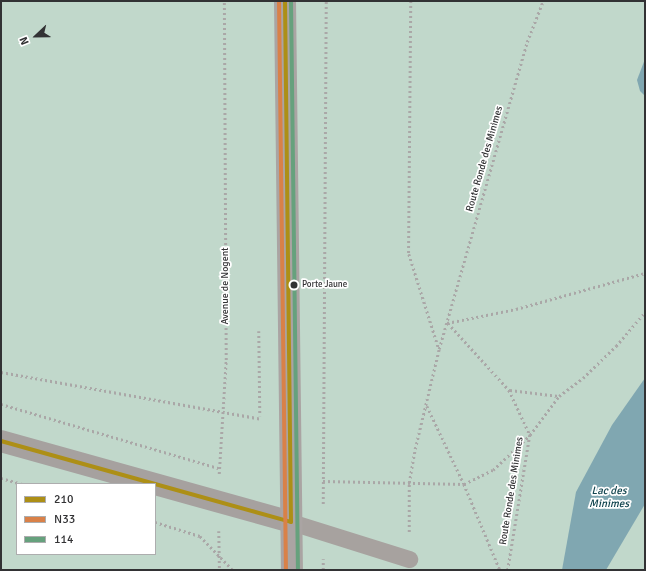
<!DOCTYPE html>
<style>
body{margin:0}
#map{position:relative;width:646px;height:571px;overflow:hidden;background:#e1e0e5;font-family:Signika,sans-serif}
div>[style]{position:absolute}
.green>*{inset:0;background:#c1d8cb}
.water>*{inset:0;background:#80a7b1}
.path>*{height:2.5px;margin-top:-1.25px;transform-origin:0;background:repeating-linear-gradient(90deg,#aaa7a7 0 2px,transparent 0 5px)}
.lane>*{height:17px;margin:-8.5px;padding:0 8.5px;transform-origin:8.5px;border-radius:8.5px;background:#a7a29f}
.secondary>*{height:22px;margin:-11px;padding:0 11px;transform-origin:11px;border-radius:11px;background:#a6a19f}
.primary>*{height:22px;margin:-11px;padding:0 11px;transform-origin:11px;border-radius:11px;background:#aaa4a3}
.bus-1>*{height:4px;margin:-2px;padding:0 2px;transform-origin:2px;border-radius:2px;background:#ad8f16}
.bus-2>*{height:4px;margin:-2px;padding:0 2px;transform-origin:2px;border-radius:2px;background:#d98148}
.bus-3>*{height:4px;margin:-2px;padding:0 2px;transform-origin:2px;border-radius:2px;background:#66a17d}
.dots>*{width:11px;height:11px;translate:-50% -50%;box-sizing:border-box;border:2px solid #fff;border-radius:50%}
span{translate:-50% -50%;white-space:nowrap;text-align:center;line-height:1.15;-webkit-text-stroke:3.5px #fff;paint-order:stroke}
.bus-label{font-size:9px;color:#323234}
.left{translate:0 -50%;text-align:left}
.street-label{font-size:10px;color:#323234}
.water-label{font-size:11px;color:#12454f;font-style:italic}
.frame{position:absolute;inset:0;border:2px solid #323234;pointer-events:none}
.legend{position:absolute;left:16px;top:483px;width:140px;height:72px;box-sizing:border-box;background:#fff;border:1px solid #adadae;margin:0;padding:5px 7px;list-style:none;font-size:12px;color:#323234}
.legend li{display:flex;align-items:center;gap:8px;height:20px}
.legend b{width:20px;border:1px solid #adadae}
.north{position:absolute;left:16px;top:16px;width:40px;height:40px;-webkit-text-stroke:3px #fff;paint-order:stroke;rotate:248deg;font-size:11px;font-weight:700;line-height:16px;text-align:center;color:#323234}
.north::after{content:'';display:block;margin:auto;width:14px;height:18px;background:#323234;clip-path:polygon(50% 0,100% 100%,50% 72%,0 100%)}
</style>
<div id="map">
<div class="green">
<i style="clip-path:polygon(evenodd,1px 1px,645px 1px,645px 570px,1px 570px,1px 1px,17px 484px,155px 484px,155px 554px,17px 554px,17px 484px)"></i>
</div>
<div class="water">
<i style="clip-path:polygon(645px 59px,645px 96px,640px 91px,637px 80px)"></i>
<i style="clip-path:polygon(645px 378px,645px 504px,606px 570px,562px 570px,576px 492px,612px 425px)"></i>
</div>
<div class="path">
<i style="left:411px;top:1px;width:253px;rotate:90.5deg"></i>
<i style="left:409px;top:254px;width:100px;rotate:72.5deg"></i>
<i style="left:447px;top:323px;width:70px;rotate:-11.5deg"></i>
<i style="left:516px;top:309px;width:134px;rotate:-15.6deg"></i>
<i style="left:448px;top:323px;width:91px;rotate:47.7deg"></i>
<i style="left:509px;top:390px;width:50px;rotate:65deg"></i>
<i style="left:530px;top:435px;width:137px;rotate:99.3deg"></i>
<i style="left:259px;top:331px;width:85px;rotate:89.3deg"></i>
<i style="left:1px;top:372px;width:265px;rotate:10.2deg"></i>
<i style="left:510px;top:390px;width:49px;rotate:7deg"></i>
<i style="left:559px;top:396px;width:30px;rotate:-37deg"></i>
<i style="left:583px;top:378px;width:46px;rotate:-44.1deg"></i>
<i style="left:616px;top:346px;width:45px;rotate:-49.5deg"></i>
<i style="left:1px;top:404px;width:227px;rotate:16.4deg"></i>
<i style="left:427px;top:406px;width:86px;rotate:64.6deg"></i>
<i style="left:464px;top:484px;width:93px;rotate:67.3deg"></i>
<i style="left:219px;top:474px;width:114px;rotate:-86.5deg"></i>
<i style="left:226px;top:360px;width:359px;rotate:-90.3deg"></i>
<i style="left:1px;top:478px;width:22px;rotate:16deg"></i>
<i style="left:323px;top:481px;width:141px;rotate:1.2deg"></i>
<i style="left:464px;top:484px;width:32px;rotate:-26deg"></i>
<i style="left:493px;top:470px;width:51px;rotate:-43.4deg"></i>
<i style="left:530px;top:435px;width:49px;rotate:-53.4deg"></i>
<i style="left:323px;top:504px;width:503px;rotate:-89.66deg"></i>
<i style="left:155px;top:522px;width:47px;rotate:17.3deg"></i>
<i style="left:200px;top:536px;width:47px;rotate:45.9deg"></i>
<i style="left:219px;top:531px;width:39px;rotate:89deg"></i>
<i style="left:409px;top:532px;width:49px;rotate:-90deg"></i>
<i style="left:409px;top:483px;width:35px;rotate:-80deg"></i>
<i style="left:415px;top:449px;width:103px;rotate:-76.5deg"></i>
<i style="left:439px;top:349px;width:319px;rotate:-74deg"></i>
<i style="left:527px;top:42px;width:44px;rotate:-68.7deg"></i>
<i style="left:323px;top:570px;width:11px;rotate:-90deg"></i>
</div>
<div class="lane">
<i style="left:291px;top:522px;width:124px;rotate:17.4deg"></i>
</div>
<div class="secondary">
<i style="left:1px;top:441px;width:301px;rotate:15.6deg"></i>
</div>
<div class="primary">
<i style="left:285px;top:1px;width:569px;rotate:89.3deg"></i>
</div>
<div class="bus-1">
<i style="left:285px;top:1px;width:521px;rotate:89.34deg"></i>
<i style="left:1px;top:441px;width:160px;rotate:15.6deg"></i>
<i style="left:155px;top:484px;width:141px;rotate:15.6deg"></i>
</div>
<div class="bus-2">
<i style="left:279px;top:1px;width:569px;rotate:89.3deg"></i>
</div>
<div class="bus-3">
<i style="left:291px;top:1px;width:569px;rotate:89.3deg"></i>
</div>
<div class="dots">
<i style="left:294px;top:285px;background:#323234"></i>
</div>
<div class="bus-label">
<span class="left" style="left:302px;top:285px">Porte Jaune</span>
</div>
<div class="street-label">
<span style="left:485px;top:159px;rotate:-74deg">Route Ronde des Minimes</span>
<span style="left:226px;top:286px;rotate:-90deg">Avenue de Nogent</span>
<span style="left:512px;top:491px;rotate:-81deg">Route Ronde des Minimes</span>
</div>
<div class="water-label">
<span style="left:609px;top:498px">Lac des<br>Minimes</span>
</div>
<div class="frame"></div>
<ul class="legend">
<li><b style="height:5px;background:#ad8f16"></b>210</li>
<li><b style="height:5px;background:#d98148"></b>N33</li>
<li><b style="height:5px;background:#66a17d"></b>114</li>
</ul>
<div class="north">N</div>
</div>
